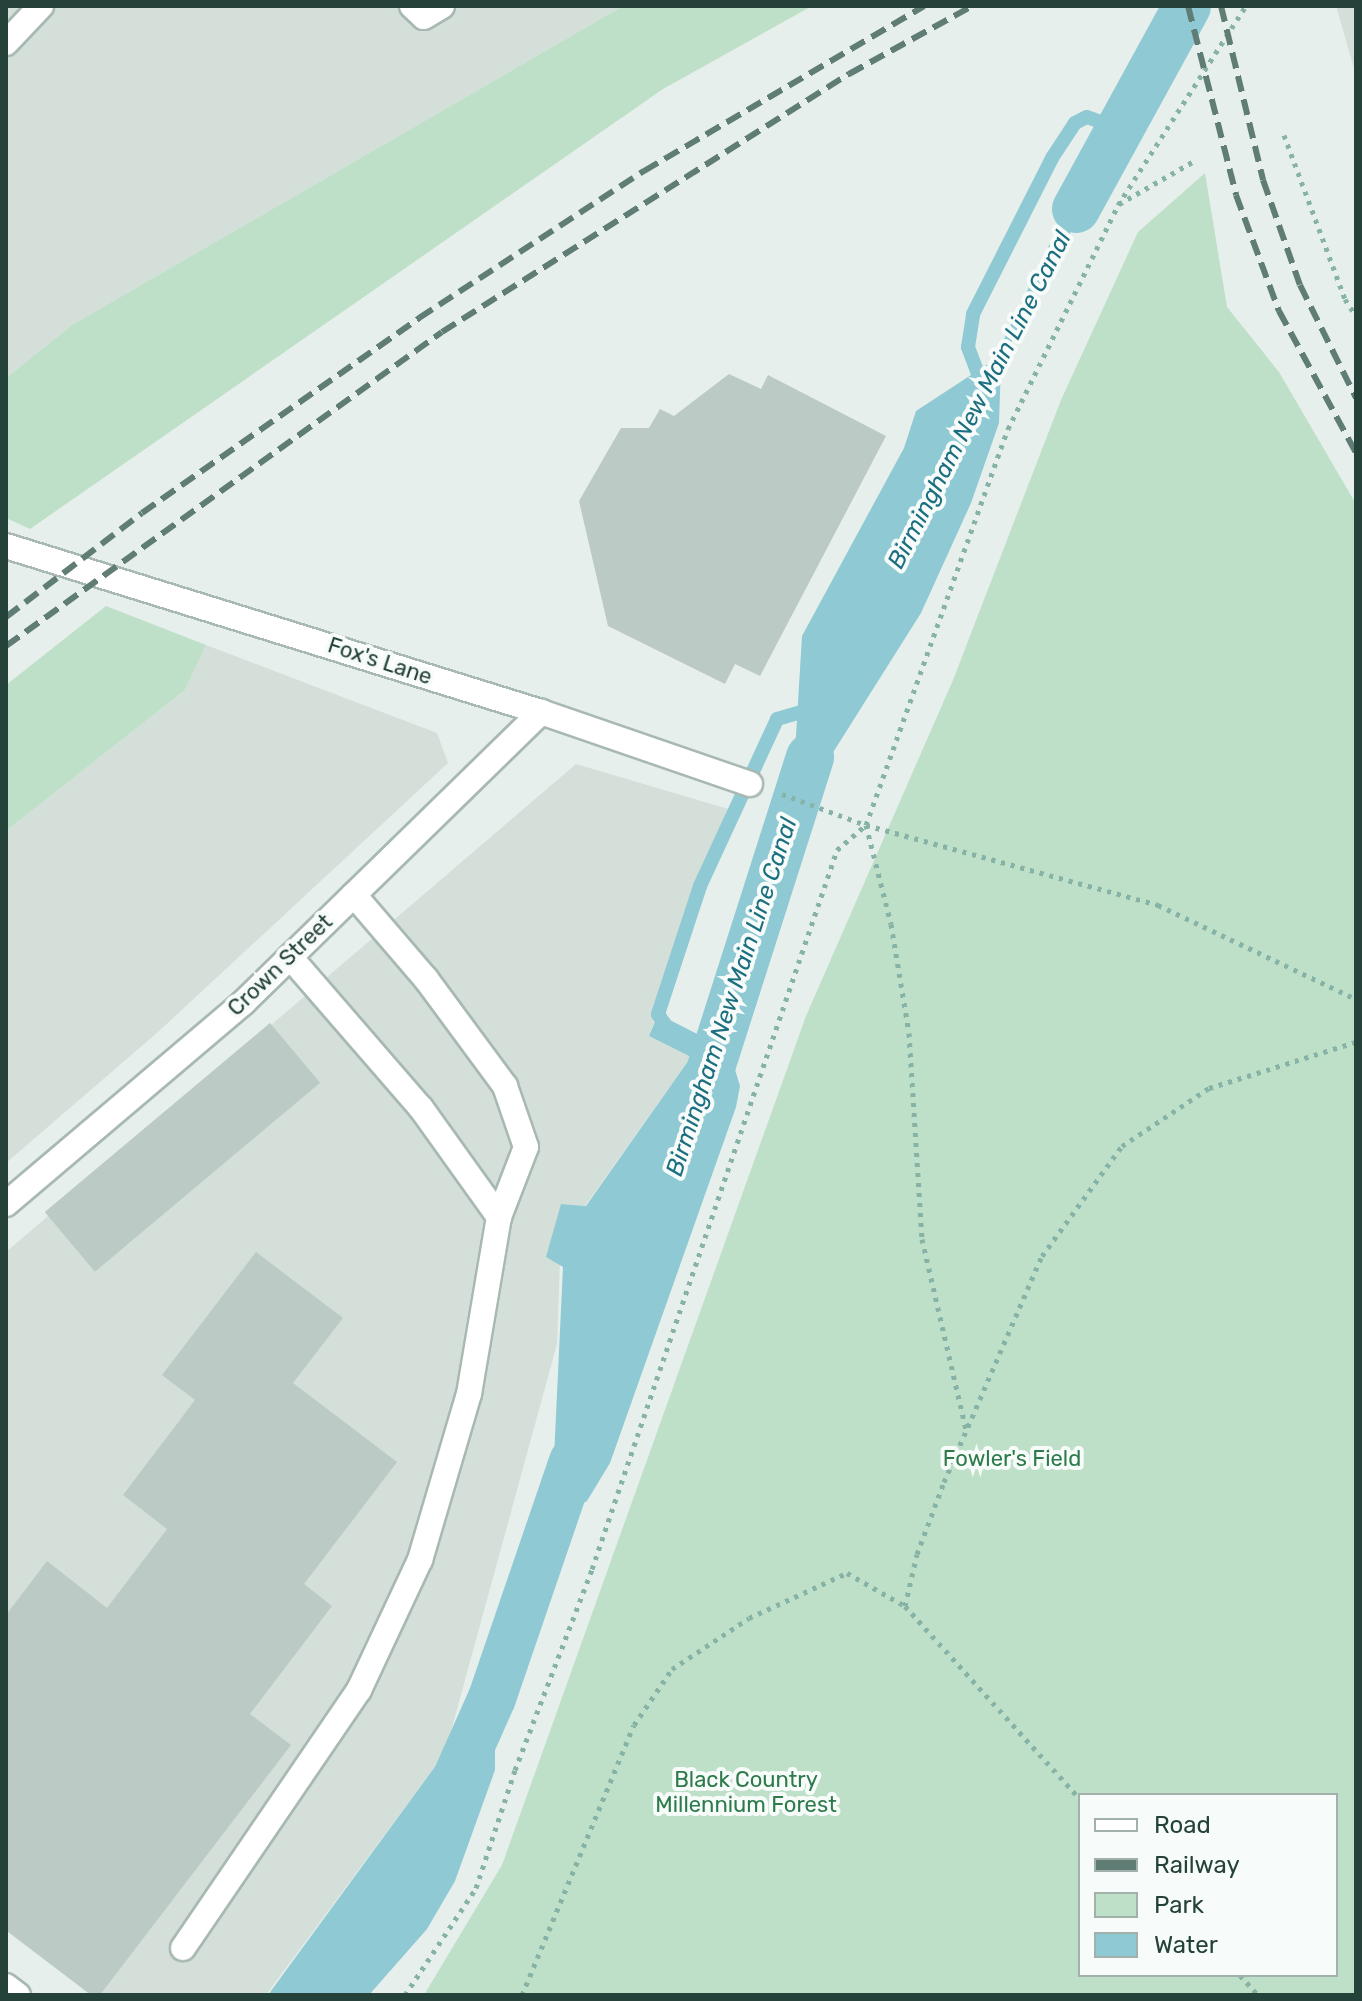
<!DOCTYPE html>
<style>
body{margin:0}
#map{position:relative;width:1362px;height:2001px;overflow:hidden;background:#e6efeb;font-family:Rubik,sans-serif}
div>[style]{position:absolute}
.built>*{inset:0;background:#d4dfda}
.green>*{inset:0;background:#bfe0c8}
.water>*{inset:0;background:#8ec9d4}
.pier>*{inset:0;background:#e6efeb}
.stream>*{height:14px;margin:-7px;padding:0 7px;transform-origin:7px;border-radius:7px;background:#8ec9d4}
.canal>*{height:48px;margin:-24px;padding:0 24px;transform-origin:24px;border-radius:24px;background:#8ec9d4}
.building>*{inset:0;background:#bbcac4;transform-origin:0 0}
.path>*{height:5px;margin-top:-2.5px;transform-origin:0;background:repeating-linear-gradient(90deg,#86b3a5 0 4px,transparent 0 10px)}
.roads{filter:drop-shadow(2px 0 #a8b8b2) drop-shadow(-2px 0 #a8b8b2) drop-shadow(0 2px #a8b8b2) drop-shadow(0 -2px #a8b8b2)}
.minor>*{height:24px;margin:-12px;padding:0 12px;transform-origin:12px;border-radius:12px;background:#fff}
.rail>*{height:6px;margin-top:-3px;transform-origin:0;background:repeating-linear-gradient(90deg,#5f7d75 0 16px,transparent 0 24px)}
span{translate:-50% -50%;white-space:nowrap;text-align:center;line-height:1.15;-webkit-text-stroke:8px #f7fbf9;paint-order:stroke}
.street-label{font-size:22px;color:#24423a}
.park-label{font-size:22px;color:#2d7a4b}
.water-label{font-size:24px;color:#1c6f80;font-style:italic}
.frame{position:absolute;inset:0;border:8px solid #24423a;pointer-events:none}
.legend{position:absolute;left:1078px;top:1793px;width:260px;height:184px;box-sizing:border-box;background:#f7fbf9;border:2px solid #a3b1ad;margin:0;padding:10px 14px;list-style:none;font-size:24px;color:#24423a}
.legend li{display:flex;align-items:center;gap:16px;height:40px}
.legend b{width:40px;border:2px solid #a3b1ad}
</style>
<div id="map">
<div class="built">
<i style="clip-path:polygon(6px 6px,623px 6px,72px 325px,6px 378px)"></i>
<i style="clip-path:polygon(1336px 6px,1356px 6px,1356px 75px)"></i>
<i style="clip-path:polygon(206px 645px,437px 733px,448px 763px,158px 1032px,6px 1163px,6px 831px,185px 690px)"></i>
<i style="clip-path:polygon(576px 764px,735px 811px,700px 886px,649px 1036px,691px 1057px,585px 1206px,562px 1204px,557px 1344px,445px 1753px,266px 1995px,91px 1995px,6px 1931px,6px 1252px)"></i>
</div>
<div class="green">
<i style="clip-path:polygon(623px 6px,812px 6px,663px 89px,30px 529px,6px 518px,6px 378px,72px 325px)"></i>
<i style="clip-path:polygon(evenodd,1205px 173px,1227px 307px,1279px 372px,1356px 504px,1356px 1995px,424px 1995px,502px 1865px,806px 1016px,953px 680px,1061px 400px,1138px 232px,1205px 173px,1336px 1795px,1336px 1975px,1080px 1975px,1080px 1795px,1336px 1795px)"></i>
<i style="clip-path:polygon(106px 606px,206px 645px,185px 690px,6px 831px,6px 685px)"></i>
</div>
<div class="water">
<i style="clip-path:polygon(1095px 112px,1113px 166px,1096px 185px,1001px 362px,999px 423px,971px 503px,921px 613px,791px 819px,802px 636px,904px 448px,916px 411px,994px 360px,1091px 158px)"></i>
<i style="clip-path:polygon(658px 1014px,711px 1041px,721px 1041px,729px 1050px,740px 1086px,736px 1107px,610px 1463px,587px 1501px,551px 1521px,563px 1267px,546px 1257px,561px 1204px,586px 1206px,691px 1057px,649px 1036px)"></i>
<i style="clip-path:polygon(486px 1712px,495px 1727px,495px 1770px,455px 1881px,427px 1929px,369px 1995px,268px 1995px,445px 1753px)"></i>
</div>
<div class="pier">
<i style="clip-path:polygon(789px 785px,812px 795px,794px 821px,787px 820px)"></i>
</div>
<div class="stream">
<i style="left:983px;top:387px;width:43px;rotate:-110.6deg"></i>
<i style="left:968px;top:347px;width:33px;rotate:-81deg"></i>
<i style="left:973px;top:314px;width:175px;rotate:-63.1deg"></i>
<i style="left:1052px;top:158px;width:42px;rotate:-56.7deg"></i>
<i style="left:1075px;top:123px;width:13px;rotate:-27deg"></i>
<i style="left:1087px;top:117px;width:35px;rotate:20deg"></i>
<i style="left:669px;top:1030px;width:19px;rotate:-125deg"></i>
<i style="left:658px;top:1014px;width:135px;rotate:-71.8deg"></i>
<i style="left:700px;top:886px;width:184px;rotate:-65.2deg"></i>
<i style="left:777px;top:719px;width:37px;rotate:-16deg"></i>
</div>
<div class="canal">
<i style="left:1076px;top:209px;width:231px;rotate:-61.3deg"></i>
<i style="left:700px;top:1102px;width:362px;rotate:-72.3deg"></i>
<i style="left:459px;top:1772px;width:81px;rotate:-66deg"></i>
<i style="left:492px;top:1698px;width:250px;rotate:-71.1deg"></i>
</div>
<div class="building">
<i style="clip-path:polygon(729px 374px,761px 389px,768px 375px,886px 436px,760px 676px,735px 664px,725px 684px,608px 626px,579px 501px,621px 428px,649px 428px,660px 409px,674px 416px)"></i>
<i style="left:270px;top:1023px;width:78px;height:294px;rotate:50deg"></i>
<i style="clip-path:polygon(256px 1252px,343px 1318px,293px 1383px,397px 1462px,304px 1584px,332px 1606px,250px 1714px,291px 1745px,100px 1995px,91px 1995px,6px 1930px,6px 1615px,47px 1561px,107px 1608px,167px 1529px,123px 1495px,195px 1400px,162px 1375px)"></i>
</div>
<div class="path">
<i style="left:1284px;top:135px;width:175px;rotate:69.6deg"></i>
<i style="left:1345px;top:299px;width:20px;rotate:57deg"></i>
<i style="left:1119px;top:204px;width:86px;rotate:-29.8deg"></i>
<i style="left:782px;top:794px;width:90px;rotate:20.3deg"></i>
<i style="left:866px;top:825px;width:303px;rotate:15.3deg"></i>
<i style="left:1158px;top:905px;width:219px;rotate:25.4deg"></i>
<i style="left:866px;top:825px;width:102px;rotate:75.8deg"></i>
<i style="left:891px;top:924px;width:110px;rotate:80.6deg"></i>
<i style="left:909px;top:1033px;width:206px;rotate:86.4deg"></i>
<i style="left:922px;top:1239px;width:196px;rotate:77deg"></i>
<i style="left:905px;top:1606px;width:53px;rotate:-77deg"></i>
<i style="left:917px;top:1554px;width:77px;rotate:-69.4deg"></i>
<i style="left:944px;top:1482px;width:246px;rotate:-66.6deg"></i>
<i style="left:1042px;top:1256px;width:136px;rotate:-54deg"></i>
<i style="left:1122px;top:1146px;width:105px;rotate:-33.7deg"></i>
<i style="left:1209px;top:1088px;width:154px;rotate:-17.4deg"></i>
<i style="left:1240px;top:1975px;width:27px;rotate:48deg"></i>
<i style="left:405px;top:1995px;width:128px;rotate:-56.4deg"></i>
<i style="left:476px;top:1888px;width:124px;rotate:-71.7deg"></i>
<i style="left:515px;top:1770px;width:215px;rotate:-69deg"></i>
<i style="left:592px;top:1569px;width:760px;rotate:-71.18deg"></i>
<i style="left:837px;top:850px;width:38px;rotate:-41deg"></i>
<i style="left:866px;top:825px;width:421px;rotate:-70.3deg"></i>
<i style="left:1008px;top:429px;width:250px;rotate:-63.8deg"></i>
<i style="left:1118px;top:205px;width:237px;rotate:-57.3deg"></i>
<i style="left:522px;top:1995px;width:292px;rotate:-67.5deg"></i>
<i style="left:634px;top:1725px;width:68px;rotate:-55.8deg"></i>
<i style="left:672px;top:1669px;width:92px;rotate:-33.5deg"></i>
<i style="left:749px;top:1618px;width:108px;rotate:-24.7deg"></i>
<i style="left:847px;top:1573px;width:67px;rotate:29.6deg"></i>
<i style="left:905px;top:1606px;width:261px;rotate:47.8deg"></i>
</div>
<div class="roads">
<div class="minor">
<i style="left:412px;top:6px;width:16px;rotate:43deg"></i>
<i style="left:424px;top:17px;width:21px;rotate:-31deg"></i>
<i style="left:6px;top:43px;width:51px;rotate:-46.6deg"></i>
<i style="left:6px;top:546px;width:560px;rotate:17.24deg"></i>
<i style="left:541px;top:712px;width:221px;rotate:19deg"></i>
<i style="left:290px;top:957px;width:200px;rotate:49.1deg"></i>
<i style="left:421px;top:1108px;width:134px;rotate:54.4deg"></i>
<i style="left:6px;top:1204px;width:311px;rotate:-40.3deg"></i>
<i style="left:243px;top:1003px;width:417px;rotate:-44.3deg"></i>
<i style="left:183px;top:1948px;width:312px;rotate:-55.7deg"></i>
<i style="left:359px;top:1690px;width:144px;rotate:-64.9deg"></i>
<i style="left:420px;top:1560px;width:173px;rotate:-73.6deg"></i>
<i style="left:469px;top:1394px;width:180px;rotate:-80.4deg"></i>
<i style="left:499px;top:1217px;width:75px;rotate:-68.9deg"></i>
<i style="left:526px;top:1147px;width:65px;rotate:-109deg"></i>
<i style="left:505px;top:1086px;width:133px;rotate:-126.4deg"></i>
<i style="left:426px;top:979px;width:111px;rotate:-130.6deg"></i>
<i style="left:6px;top:1986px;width:15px;rotate:37deg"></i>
</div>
</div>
<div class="rail">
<i style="left:1188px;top:6px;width:195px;rotate:75.7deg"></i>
<i style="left:1236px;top:195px;width:124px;rotate:69.7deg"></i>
<i style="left:1279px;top:311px;width:162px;rotate:61.5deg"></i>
<i style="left:1221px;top:6px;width:179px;rotate:76.4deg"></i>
<i style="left:1263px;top:180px;width:111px;rotate:70.6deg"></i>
<i style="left:1300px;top:285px;width:126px;rotate:63.6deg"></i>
<i style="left:6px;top:617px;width:171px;rotate:-37.4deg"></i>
<i style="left:142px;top:513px;width:339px;rotate:-35.1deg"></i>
<i style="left:419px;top:318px;width:269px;rotate:-33.2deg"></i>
<i style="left:644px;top:171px;width:325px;rotate:-30.5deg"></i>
<i style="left:6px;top:646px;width:537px;rotate:-35.76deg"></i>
<i style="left:442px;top:332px;width:482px;rotate:-32.4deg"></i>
<i style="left:849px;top:74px;width:141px;rotate:-28.9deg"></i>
</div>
<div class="street-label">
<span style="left:380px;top:661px;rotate:18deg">Fox's Lane</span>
<span style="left:280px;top:965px;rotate:-44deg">Crown Street</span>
</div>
<div class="park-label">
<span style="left:1012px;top:1459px">Fowler's Field</span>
<span style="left:746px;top:1792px">Black Country<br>Millennium Forest</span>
</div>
<div class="water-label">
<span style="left:980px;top:400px;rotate:-63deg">Birmingham New Main Line Canal</span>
<span style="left:732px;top:997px;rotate:-72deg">Birmingham New Main Line Canal</span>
</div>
<div class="frame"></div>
<ul class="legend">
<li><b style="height:10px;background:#fff"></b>Road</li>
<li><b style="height:10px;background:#5f7d75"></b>Railway</li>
<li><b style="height:22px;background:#bfe0c8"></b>Park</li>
<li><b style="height:22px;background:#8ec9d4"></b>Water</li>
</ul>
</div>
